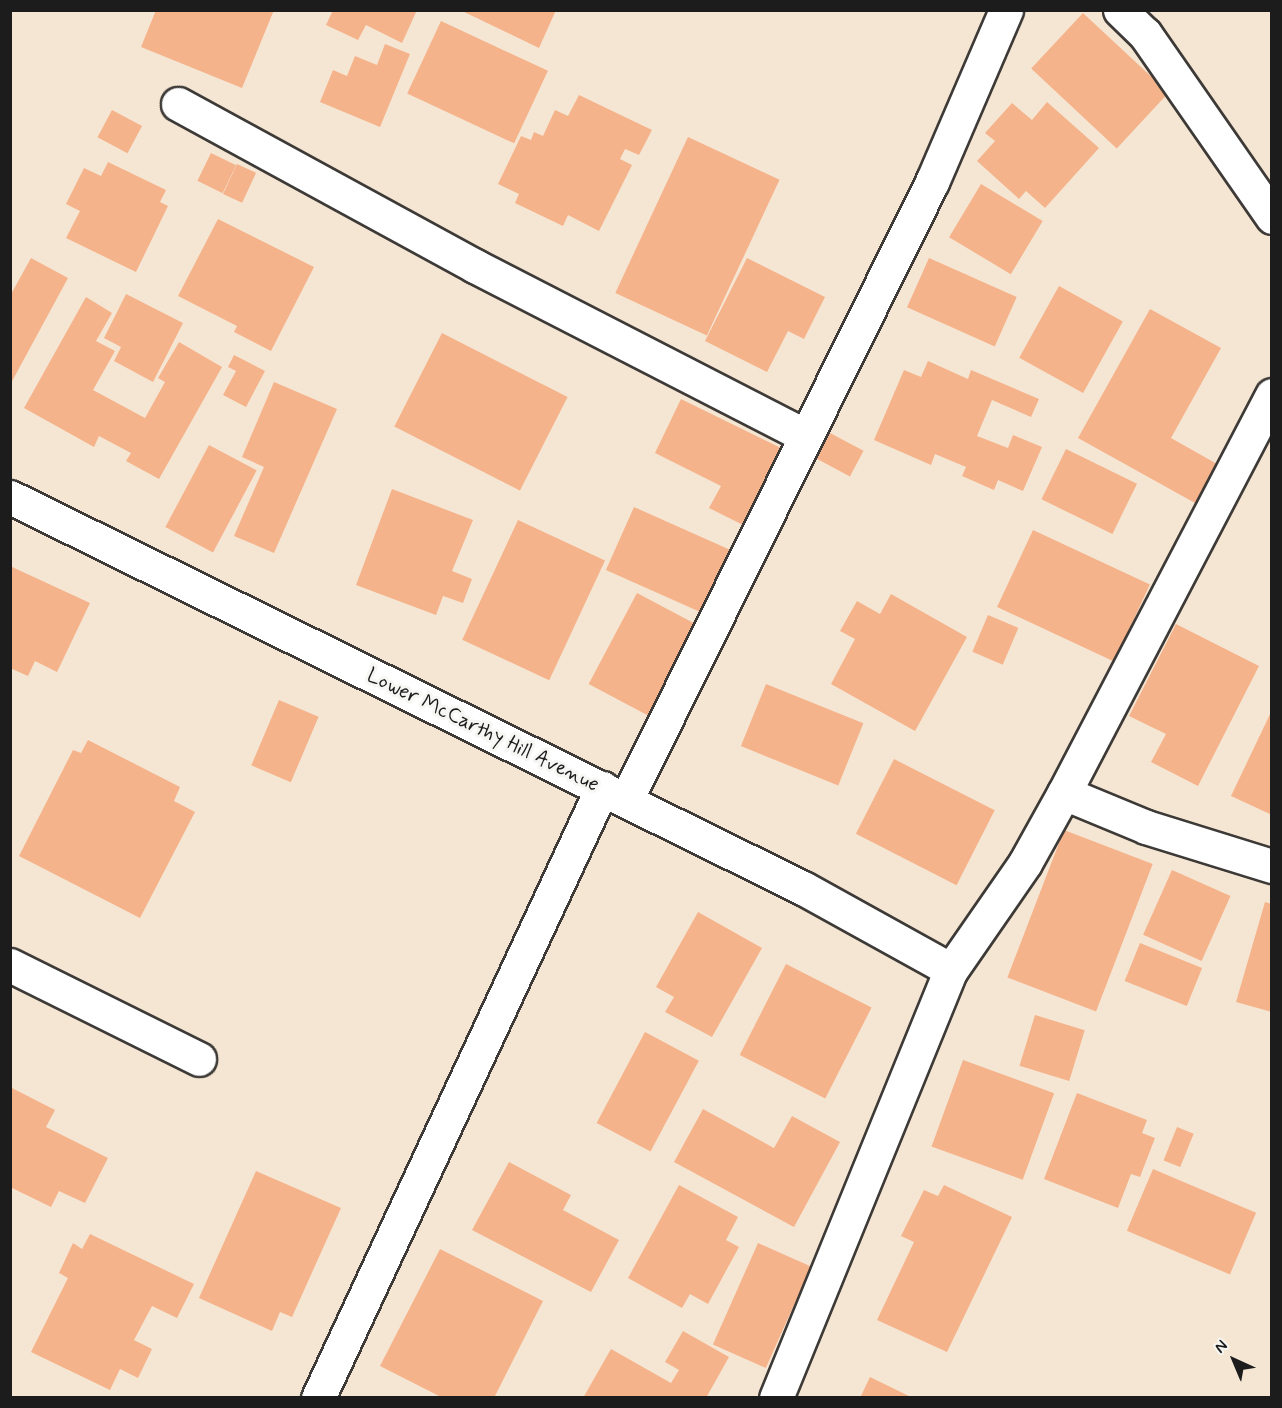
<!DOCTYPE html>
<html>
<head>
<meta charset="utf-8">
<style>
	body { margin:0 }
	#map { position:relative; width:1282px; height:1408px; overflow:hidden; background:#f5e6d3; font-family:Mynerve,sans-serif }
	div>[style] { position:absolute }
	.building>* { inset:0; background:#f5b38b; transform-origin:0 0 }
	.roads { filter:drop-shadow(2px 0 #3d3a37) drop-shadow(-2px 0 #3d3a37) drop-shadow(0 2px #3d3a37) drop-shadow(0 -2px #3d3a37) }
	.minor>* { height:33px; margin:-16.5px; padding:0 16.5px; transform-origin:16.5px; border-radius:16.5px; background:#fff }
	span { translate:-50% -50%; white-space:nowrap; text-align:center; line-height:1.15; -webkit-text-stroke:6px #f6f6f2; paint-order:stroke }
	.street-label { font-size:21px; color:#1c1c1c }
	.frame { position:absolute; inset:0; border:12px solid #1c1c1c; pointer-events:none }
	.north { position:absolute; left:1204px; top:1330px; width:60px; height:60px; -webkit-text-stroke:4px #f6f6f2; paint-order:stroke; rotate:316deg; font-size:16px; font-weight:700; line-height:24px; text-align:center; color:#1c1c1c }
	.north::after { content:''; display:block; margin:auto; width:21px; height:27px; background:#1c1c1c; clip-path:polygon(50% 0,100% 100%,50% 72%,0 100%) }
</style>
</head>
<body>
<div id="map">
	<div class="building">
		<i style="clip-path:polygon(156px 10px,274px 10px,242px 88px,141px 47px)"></i>
		<i style="clip-path:polygon(333px 10px,417px 10px,402px 43px,366px 25px,358px 40px,326px 25px)"></i>
		<i style="clip-path:polygon(460px 10px,556px 10px,539px 48px)"></i>
		<i style="left:1083px;top:13px;width:117px;height:76px;rotate:43deg"></i>
		<i style="left:441px;top:21px;width:118px;height:80px;rotate:25deg"></i>
		<i style="clip-path:polygon(385px 44px,410px 54px,380px 127px,320px 102px,333px 70px,347px 76px,355px 56px,377px 65px)"></i>
		<i style="clip-path:polygon(579px 95px,652px 130px,639px 155px,625px 149px,620px 159px,632px 165px,599px 231px,568px 215px,563px 226px,515px 203px,519px 194px,498px 184px,521px 136px,531px 140px,534px 132px,543px 136px,555px 110px,568px 116px)"></i>
		<i style="clip-path:polygon(1047px 102px,1099px 148px,1045px 208px,1026px 191px,1019px 199px,977px 161px,995px 141px,985px 133px,1012px 103px,1032px 120px)"></i>
		<i style="left:112px;top:110px;width:34px;height:31px;rotate:28deg"></i>
		<i style="left:688px;top:137px;width:101px;height:172px;rotate:25deg"></i>
		<i style="left:211px;top:153px;width:28px;height:31px;rotate:26deg"></i>
		<i style="clip-path:polygon(108px 162px,166px 190px,160px 202px,168px 206px,136px 272px,66px 238px,80px 211px,66px 204px,84px 168px,101px 176px)"></i>
		<i style="left:237px;top:164px;width:21px;height:33px;rotate:25deg"></i>
		<i style="left:981px;top:184px;width:72px;height:62px;rotate:31deg"></i>
		<i style="clip-path:polygon(218px 219px,314px 267px,271px 351px,234px 332px,237px 326px,178px 296px)"></i>
		<i style="clip-path:polygon(31px 258px,68px 278px,10px 385px,10px 296px)"></i>
		<i style="clip-path:polygon(747px 258px,825px 297px,804px 339px,788px 331px,767px 372px,705px 341px)"></i>
		<i style="left:929px;top:258px;width:96px;height:54px;rotate:24deg"></i>
		<i style="left:1059px;top:286px;width:73px;height:82px;rotate:29deg"></i>
		<i style="clip-path:polygon(126px 294px,183px 323px,153px 382px,114px 361px,121px 347px,104px 338px)"></i>
		<i style="clip-path:polygon(86px 297px,112px 313px,96px 341px,115px 351px,93px 390px,145px 418px,165px 382px,158px 378px,179px 342px,222px 367px,159px 479px,126px 461px,131px 453px,99px 436px,94px 447px,24px 408px)"></i>
		<i style="clip-path:polygon(1150px 309px,1221px 348px,1171px 438px,1217px 464px,1195px 503px,1078px 438px)"></i>
		<i style="left:442px;top:333px;width:141px;height:105px;rotate:27deg"></i>
		<i style="clip-path:polygon(234px 355px,265px 371px,246px 407px,223px 395px,236px 371px,228px 367px)"></i>
		<i style="clip-path:polygon(928px 361px,968px 379px,971px 370px,1039px 399px,1031px 417px,992px 400px,977px 436px,1008px 448px,1013px 435px,1042px 447px,1023px 491px,998px 480px,994px 490px,962px 476px,966px 467px,935px 454px,931px 465px,874px 440px,904px 370px,921px 377px)"></i>
		<i style="clip-path:polygon(274px 382px,337px 409px,274px 553px,234px 536px,264px 467px,242px 457px)"></i>
		<i style="clip-path:polygon(681px 399px,783px 449px,745px 526px,709px 508px,721px 486px,655px 453px)"></i>
		<i style="left:830px;top:433px;width:38px;height:29px;rotate:28deg"></i>
		<i style="left:209px;top:445px;width:54px;height:93px;rotate:28deg"></i>
		<i style="left:1066px;top:449px;width:79px;height:56px;rotate:26deg"></i>
		<i style="clip-path:polygon(392px 489px,473px 520px,452px 571px,472px 579px,463px 603px,443px 596px,436px 615px,356px 585px)"></i>
		<i style="left:634px;top:507px;width:105px;height:69px;rotate:24deg"></i>
		<i style="left:518px;top:520px;width:96px;height:132px;rotate:25deg"></i>
		<i style="left:1033px;top:530px;width:129px;height:85px;rotate:25deg"></i>
		<i style="clip-path:polygon(10px 566px,90px 603px,57px 672px,35px 661px,28px 676px,10px 668px)"></i>
		<i style="left:637px;top:593px;width:78px;height:103px;rotate:28deg"></i>
		<i style="clip-path:polygon(891px 594px,967px 637px,915px 731px,831px 684px,855px 639px,840px 631px,857px 601px,880px 614px)"></i>
		<i style="left:988px;top:615px;width:33px;height:40px;rotate:23deg"></i>
		<i style="clip-path:polygon(1176px 624px,1259px 666px,1198px 786px,1151px 762px,1166px 734px,1129px 716px)"></i>
		<i style="left:766px;top:684px;width:105px;height:67px;rotate:22deg"></i>
		<i style="left:279px;top:700px;width:43px;height:71px;rotate:23deg"></i>
		<i style="clip-path:polygon(1272px 710px,1272px 815px,1231px 796px)"></i>
		<i style="clip-path:polygon(88px 740px,180px 787px,174px 801px,195px 812px,140px 918px,19px 856px,73px 750px,81px 753px)"></i>
		<i style="left:894px;top:759px;width:113px;height:84px;rotate:27deg"></i>
		<i style="left:1064px;top:830px;width:95px;height:158px;rotate:21deg"></i>
		<i style="left:1172px;top:870px;width:64px;height:71px;rotate:24deg"></i>
		<i style="clip-path:polygon(1265px 902px,1272px 904px,1272px 1012px,1236px 1002px)"></i>
		<i style="clip-path:polygon(698px 912px,762px 948px,712px 1037px,665px 1012px,674px 997px,656px 987px)"></i>
		<i style="left:1140px;top:943px;width:67px;height:41px;rotate:22deg"></i>
		<i style="left:786px;top:964px;width:96px;height:102px;rotate:27deg"></i>
		<i style="left:1035px;top:1015px;width:52px;height:53px;rotate:17deg"></i>
		<i style="left:645px;top:1032px;width:61px;height:103px;rotate:28deg"></i>
		<i style="left:963px;top:1060px;width:97px;height:92px;rotate:20deg"></i>
		<i style="clip-path:polygon(10px 1087px,55px 1110px,46px 1127px,108px 1158px,85px 1203px,59px 1191px,51px 1207px,10px 1187px)"></i>
		<i style="clip-path:polygon(1077px 1093px,1147px 1120px,1142px 1133px,1155px 1138px,1140px 1177px,1131px 1174px,1118px 1208px,1044px 1179px)"></i>
		<i style="clip-path:polygon(703px 1109px,774px 1148px,792px 1116px,840px 1142px,794px 1227px,674px 1162px)"></i>
		<i style="left:1177px;top:1127px;width:18px;height:36px;rotate:22deg"></i>
		<i style="clip-path:polygon(509px 1162px,571px 1195px,563px 1210px,619px 1240px,591px 1292px,472px 1230px)"></i>
		<i style="left:1153px;top:1169px;width:112px;height:67px;rotate:23deg"></i>
		<i style="clip-path:polygon(256px 1171px,341px 1208px,292px 1317px,280px 1312px,272px 1331px,199px 1298px)"></i>
		<i style="clip-path:polygon(679px 1185px,738px 1217px,726px 1240px,739px 1247px,708px 1304px,690px 1294px,682px 1308px,628px 1278px)"></i>
		<i style="clip-path:polygon(944px 1185px,1012px 1217px,947px 1352px,877px 1320px,914px 1242px,901px 1236px,924px 1190px,938px 1196px)"></i>
		<i style="clip-path:polygon(90px 1234px,194px 1284px,177px 1318px,152px 1306px,134px 1340px,152px 1349px,138px 1378px,120px 1369px,110px 1390px,31px 1352px,68px 1278px,59px 1273px,73px 1243px,82px 1249px)"></i>
		<i style="left:758px;top:1243px;width:58px;height:111px;rotate:24deg"></i>
		<i style="clip-path:polygon(440px 1249px,543px 1301px,494px 1398px,443px 1398px,380px 1366px)"></i>
		<i style="clip-path:polygon(683px 1331px,729px 1357px,706px 1398px,583px 1398px,611px 1349px,671px 1383px,679px 1370px,665px 1362px)"></i>
		<i style="clip-path:polygon(870px 1377px,913px 1398px,860px 1398px)"></i>
	</div>
	<div class="roads">
		<div class="minor">
			<i style="left:1120px;top:10px;width:35px;rotate:44deg"></i>
			<i style="left:1145px;top:34px;width:223px;rotate:55.2deg"></i>
			<i style="left:178px;top:104px;width:338px;rotate:28.6deg"></i>
			<i style="left:475px;top:266px;width:372px;rotate:27.2deg"></i>
			<i style="left:10px;top:497px;width:884px;rotate:26.25deg"></i>
			<i style="left:803px;top:888px;width:169px;rotate:29deg"></i>
			<i style="left:1064px;top:793px;width:449px;rotate:-62.4deg"></i>
			<i style="left:626px;top:800px;width:690px;rotate:-63.66deg"></i>
			<i style="left:932px;top:182px;width:187px;rotate:-66.7deg"></i>
			<i style="left:10px;top:965px;width:211px;rotate:26.4deg"></i>
			<i style="left:318px;top:1398px;width:673px;rotate:-65.03deg"></i>
			<i style="left:776px;top:1398px;width:462px;rotate:-67.8deg"></i>
			<i style="left:951px;top:970px;width:130px;rotate:-55.3deg"></i>
			<i style="left:1025px;top:863px;width:80px;rotate:-60.9deg"></i>
			<i style="left:1064px;top:793px;width:89px;rotate:22.5deg"></i>
			<i style="left:1146px;top:827px;width:132px;rotate:17.2deg"></i>
		</div>
	</div>
	<div class="street-label">
		<span style="left:483px;top:730px;rotate:26deg">Lower McCarthy Hill Avenue</span>
	</div>
	<div class="frame"></div>
	<div class="north">N</div>
</div>
</body>
</html>
